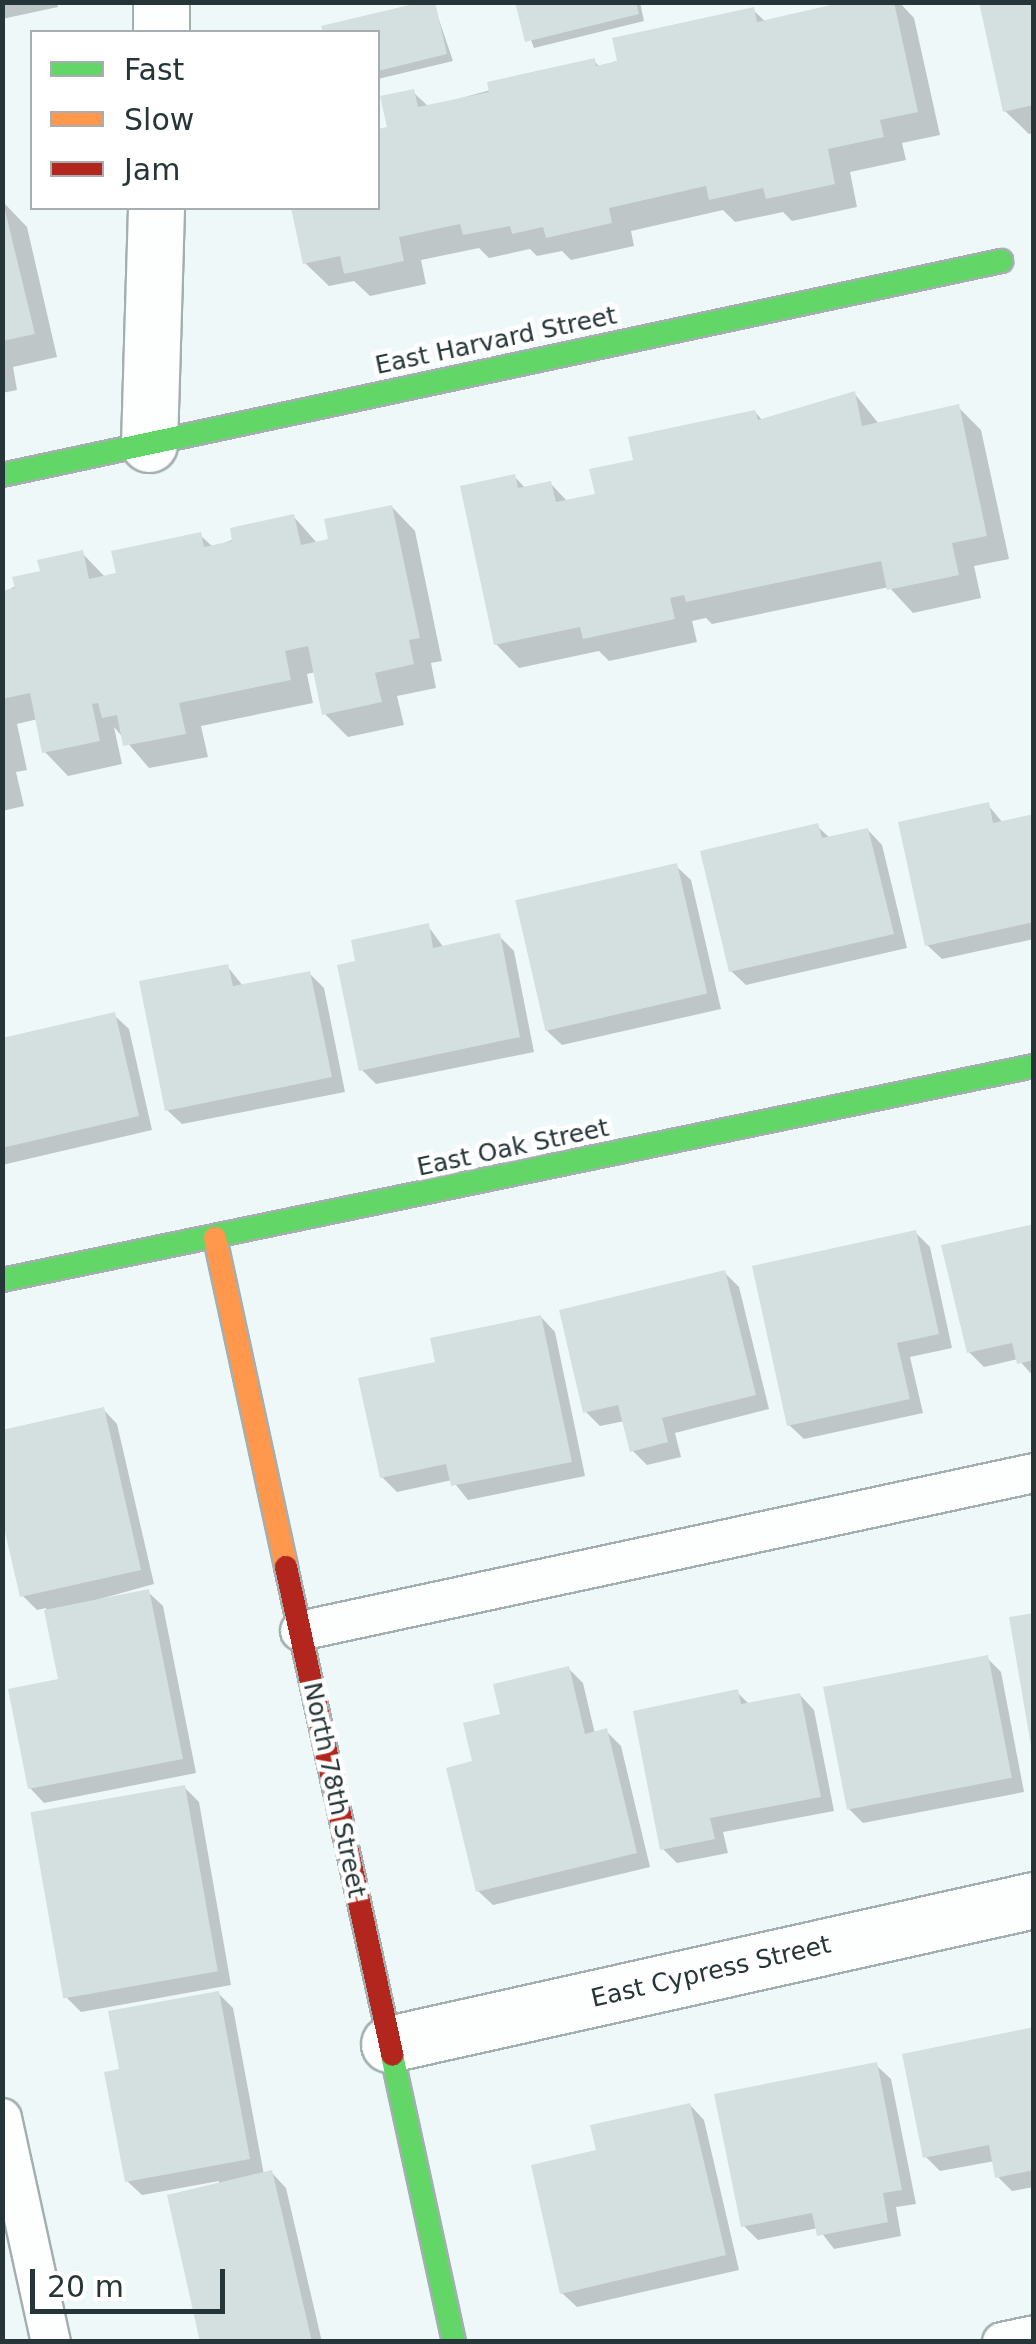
<!DOCTYPE html>
<html>
<head>
<meta charset="utf-8">
<style>
	body { margin:0 }
	#map { position:relative; width:1036px; height:2344px; overflow:hidden; background:#eff8f9; font-family:"DejaVu Sans",sans-serif }
	div>[style] { position:absolute }
	.shadow>* { inset:0; background:#0003 }
	.building>* { inset:0; background:#d4dfdf; transform-origin:0 0 }
	.roads { filter:drop-shadow(2px 0 #a4afb0) drop-shadow(-2px 0 #a4afb0) drop-shadow(0 2px #a4afb0) drop-shadow(0 -2px #a4afb0) }
	.lane>* { height:38px; margin:-19px; padding:0 19px; transform-origin:19px; border-radius:19px; background:#fdfefe }
	.street>* { height:55px; margin:-27.5px; padding:0 27.5px; transform-origin:27.5px; border-radius:27.5px; background:#fdfefe }
	.fast>* { height:22px; margin:-11px; padding:0 11px; transform-origin:11px; border-radius:11px; background:#63d668 }
	.slow>* { height:22px; margin:-11px; padding:0 11px; transform-origin:11px; border-radius:11px; background:#ff974d }
	.jam>* { height:22px; margin:-11px; padding:0 11px; transform-origin:11px; border-radius:11px; background:#b3261e }
	span { translate:-50% -50%; white-space:nowrap; text-align:center; line-height:1.15; -webkit-text-stroke:9px #fff; paint-order:stroke }
	.street-label { font-size:25px; color:#253538 }
	.frame { position:absolute; inset:0; border:5px solid #253538; pointer-events:none }
	.legend { position:absolute; left:30px; top:30px; width:350px; height:180px; box-sizing:border-box; background:#fff; border:2px solid #a8aeaf; margin:0; padding:12px 18px; list-style:none; font-size:30px; color:#253538 }
	.legend li { display:flex; align-items:center; gap:20px; height:50px }
	.legend b { width:50px; border:2px solid #a8aeaf }
	.scale { position:absolute; left:30px; top:2269px; width:195px; height:45px; box-sizing:border-box; border:5px solid #253538; border-top:0; padding-left:12px; font-size:30px; line-height:35px; white-space:nowrap; color:#253538; -webkit-text-stroke:8px #fff; paint-order:stroke }
</style>
</head>
<body>
<div id="map">
	<div class="shadow">
		<i style="clip-path:polygon(2px 2px,57px 2px,58px 7px,2px 19px)"></i>
		<i style="clip-path:polygon(433px 2px,453px 61px,378px 79px,378px 32px,325px 32px)"></i>
		<i style="clip-path:polygon(517px 2px,640px 2px,644px 21px,534px 48px)"></i>
		<i style="clip-path:polygon(855px 2px,899px 2px,914px 18px,940px 135px,902px 143px,906px 160px,850px 172px,857px 207px,792px 221px,783px 212px,735px 222px,723px 210px,631px 231px,634px 246px,571px 260px,562px 251px,537px 256px,530px 249px,489px 258px,479px 248px,421px 260px,426px 284px,370px 296px,354px 281px,329px 286px,305px 263px,294px 208px,378px 208px,378px 131px,390px 129px,413px 92px,429px 107px,594px 61px,600px 67px,753px 10px,766px 22px)"></i>
		<i style="clip-path:polygon(1034px 2px,1034px 133px,1029px 134px,1005px 111px)"></i>
		<i style="clip-path:polygon(4px 203px,27px 227px,57px 357px,13px 367px,17px 390px,2px 393px)"></i>
		<i style="clip-path:polygon(854px 393px,879px 424px,958px 407px,981px 430px,1009px 559px,974px 566px,981px 598px,913px 613px,889px 587px,712px 624px,706px 618px,692px 621px,697px 642px,609px 661px,599px 651px,519px 668px,496px 644px,515px 477px,526px 489px,550px 483px,568px 502px,598px 496px,636px 462px,755px 412px,764px 422px)"></i>
		<i style="clip-path:polygon(392px 507px,415px 531px,442px 661px,431px 663px,436px 688px,397px 696px,404px 725px,348px 737px,325px 714px,316px 672px,307px 674px,313px 703px,201px 726px,208px 757px,149px 768px,114px 727px,122px 764px,68px 776px,45px 752px,38px 719px,17px 724px,27px 770px,16px 772px,24px 806px,2px 811px,2px 593px,82px 553px,106px 578px,200px 535px,213px 547px,294px 517px,318px 544px)"></i>
		<i style="clip-path:polygon(988px 805px,1003px 823px,1034px 816px,1034px 939px,942px 959px,927px 945px)"></i>
		<i style="clip-path:polygon(817px 826px,831px 839px,868px 830px,882px 845px,907px 948px,746px 985px,731px 971px)"></i>
		<i style="clip-path:polygon(676px 866px,691px 880px,721px 1009px,562px 1045px,547px 1031px)"></i>
		<i style="clip-path:polygon(428px 926px,444px 948px,499px 936px,514px 951px,534px 1052px,376px 1084px,361px 1069px,358px 963px)"></i>
		<i style="clip-path:polygon(227px 966px,243px 986px,309px 973px,324px 988px,345px 1092px,182px 1124px,167px 1110px)"></i>
		<i style="clip-path:polygon(114px 1015px,129px 1029px,152px 1130px,2px 1165px,2px 1041px)"></i>
		<i style="clip-path:polygon(1034px 1226px,1034px 1377px,1018px 1359px,984px 1367px,969px 1352px)"></i>
		<i style="clip-path:polygon(915px 1232px,930px 1247px,952px 1348px,910px 1357px,923px 1413px,804px 1439px,789px 1425px)"></i>
		<i style="clip-path:polygon(725px 1273px,739px 1287px,769px 1409px,675px 1433px,681px 1457px,647px 1465px,632px 1450px,625px 1421px,600px 1426px,586px 1412px)"></i>
		<i style="clip-path:polygon(541px 1317px,555px 1332px,585px 1476px,468px 1500px,452px 1480px,397px 1492px,382px 1477px,438px 1364px)"></i>
		<i style="clip-path:polygon(103px 1409px,117px 1424px,154px 1584px,67px 1608px,148px 1592px,163px 1606px,196px 1773px,44px 1803px,30px 1788px,61px 1681px,46px 1608px,37px 1610px,22px 1595px)"></i>
		<i style="clip-path:polygon(987px 1658px,1001px 1672px,1024px 1792px,863px 1823px,849px 1809px)"></i>
		<i style="clip-path:polygon(568px 1668px,583px 1683px,595px 1734px,606px 1731px,621px 1746px,650px 1867px,493px 1905px,478px 1891px,475px 1763px,503px 1716px)"></i>
		<i style="clip-path:polygon(737px 1692px,750px 1705px,800px 1695px,814px 1710px,834px 1811px,723px 1832px,728px 1853px,677px 1863px,662px 1848px)"></i>
		<i style="clip-path:polygon(184px 1787px,199px 1802px,231px 1985px,81px 2012px,66px 1997px)"></i>
		<i style="clip-path:polygon(218px 1993px,233px 2008px,264px 2175px,272px 2173px,286px 2188px,322px 2342px,203px 2342px,219px 2181px,142px 2195px,127px 2181px,121px 2071px)"></i>
		<i style="clip-path:polygon(1034px 2030px,1034px 2187px,1012px 2191px,998px 2177px,995px 2161px,940px 2171px,926px 2157px)"></i>
		<i style="clip-path:polygon(876px 2065px,891px 2079px,916px 2204px,896px 2207px,901px 2236px,834px 2249px,818px 2228px,758px 2240px,743px 2225px)"></i>
		<i style="clip-path:polygon(690px 2105px,704px 2120px,739px 2270px,577px 2307px,562px 2293px,599px 2152px)"></i>
	</div>
	<div class="building">
		<i style="clip-path:polygon(422px 2px,435px 2px,447px 54px,378px 71px,378px 32px,323px 32px,321px 26px)"></i>
		<i style="clip-path:polygon(515px 2px,636px 2px,639px 14px,525px 42px)"></i>
		<i style="clip-path:polygon(844px 2px,894px 2px,918px 112px,880px 120px,884px 137px,828px 149px,835px 184px,766px 199px,763px 188px,709px 200px,706px 186px,609px 208px,612px 223px,546px 238px,543px 227px,512px 234px,510px 226px,463px 235px,460px 224px,399px 237px,404px 261px,344px 274px,340px 256px,303px 264px,291px 208px,378px 208px,378px 129px,387px 127px,380px 96px,414px 89px,418px 107px,489px 92px,487px 82px,595px 58px,596px 66px,617px 61px,612px 38px,754px 7px,757px 22px)"></i>
		<i style="clip-path:polygon(979px 2px,1034px 2px,1034px 105px,1003px 112px)"></i>
		<i style="clip-path:polygon(2px 198px,35px 334px,2px 341px)"></i>
		<i style="clip-path:polygon(855px 391px,862px 426px,959px 404px,987px 536px,952px 543px,959px 575px,887px 590px,881px 561px,686px 602px,684px 595px,670px 598px,675px 619px,583px 639px,580px 627px,494px 645px,460px 486px,515px 474px,518px 488px,551px 481px,556px 502px,595px 494px,589px 469px,633px 460px,628px 437px,755px 410px,758px 420px)"></i>
		<i style="clip-path:polygon(392px 505px,420px 638px,409px 640px,414px 664px,375px 673px,382px 702px,322px 715px,308px 646px,285px 651px,291px 680px,179px 703px,186px 734px,123px 746px,117px 715px,102px 718px,98px 703px,92px 704px,100px 741px,42px 753px,30px 693px,2px 699px,2px 591px,15px 588px,12px 577px,40px 571px,37px 560px,83px 550px,89px 579px,116px 573px,111px 551px,201px 532px,204px 547px,232px 541px,230px 528px,294px 514px,301px 545px,328px 539px,324px 519px)"></i>
		<i style="clip-path:polygon(989px 802px,993px 823px,1034px 814px,1034px 922px,925px 946px,898px 822px)"></i>
		<i style="clip-path:polygon(818px 823px,822px 838px,868px 828px,894px 934px,729px 972px,700px 851px)"></i>
		<i style="left:677px;top:863px;width:134px;height:166px;rotate:77deg"></i>
		<i style="clip-path:polygon(429px 923px,433px 948px,500px 933px,520px 1037px,359px 1071px,337px 965px,355px 961px,351px 940px)"></i>
		<i style="clip-path:polygon(228px 964px,233px 986px,310px 971px,332px 1077px,165px 1111px,139px 981px)"></i>
		<i style="clip-path:polygon(115px 1012px,139px 1116px,2px 1148px,2px 1038px)"></i>
		<i style="clip-path:polygon(1034px 1224px,1034px 1360px,1017px 1364px,1012px 1343px,967px 1353px,941px 1245px)"></i>
		<i style="clip-path:polygon(916px 1230px,939px 1334px,897px 1343px,910px 1399px,787px 1426px,752px 1266px)"></i>
		<i style="clip-path:polygon(725px 1270px,756px 1395px,662px 1418px,668px 1442px,630px 1452px,618px 1405px,583px 1413px,559px 1310px)"></i>
		<i style="clip-path:polygon(541px 1315px,572px 1462px,451px 1486px,446px 1464px,380px 1478px,358px 1378px,435px 1362px,430px 1338px)"></i>
		<i style="clip-path:polygon(104px 1407px,141px 1570px,20px 1597px,2px 1519px,2px 1430px)"></i>
		<i style="clip-path:polygon(149px 1589px,183px 1759px,28px 1789px,8px 1689px,58px 1679px,44px 1610px)"></i>
		<i style="clip-path:polygon(1034px 1613px,1034px 1746px,1031px 1746px,1009px 1617px)"></i>
		<i style="left:988px;top:1655px;width:125px;height:168px;rotate:79deg"></i>
		<i style="clip-path:polygon(569px 1666px,585px 1734px,607px 1728px,637px 1853px,476px 1892px,446px 1768px,472px 1761px,463px 1723px,500px 1714px,493px 1684px)"></i>
		<i style="clip-path:polygon(738px 1689px,741px 1704px,800px 1693px,821px 1797px,710px 1818px,715px 1839px,660px 1850px,633px 1711px)"></i>
		<i style="left:185px;top:1785px;width:189px;height:157px;rotate:80deg"></i>
		<i style="clip-path:polygon(219px 1991px,250px 2159px,125px 2182px,104px 2072px,119px 2069px,108px 2011px)"></i>
		<i style="clip-path:polygon(1034px 2027px,1034px 2170px,995px 2178px,989px 2145px,923px 2158px,902px 2054px)"></i>
		<i style="clip-path:polygon(877px 2062px,902px 2190px,883px 2193px,888px 2222px,817px 2236px,812px 2213px,741px 2227px,714px 2094px)"></i>
		<i style="clip-path:polygon(690px 2103px,726px 2255px,560px 2294px,531px 2165px,596px 2150px,590px 2125px)"></i>
		<i style="clip-path:polygon(272px 2170px,312px 2342px,200px 2342px,167px 2195px)"></i>
	</div>
	<div class="roads">
		<div class="lane">
			<i style="left:300px;top:1631px;width:751px;rotate:-12.15deg"></i>
			<i style="left:2px;top:2118px;width:229px;rotate:77.7deg"></i>
			<i style="left:1002px;top:2342px;width:33px;rotate:-12deg"></i>
		</div>
		<div class="street">
			<i style="left:161px;top:2px;width:30px;rotate:90deg"></i>
			<i style="left:149px;top:444px;width:236px;rotate:-88.3deg"></i>
			<i style="left:389px;top:2044px;width:661px;rotate:-12.59deg"></i>
		</div>
		<div class="fast">
			<i style="left:2px;top:475px;width:1022px;rotate:-12.09deg"></i>
			<i style="left:2px;top:1280px;width:1054px;rotate:-11.72deg"></i>
			<i style="left:392px;top:2055px;width:294px;rotate:77.8deg"></i>
		</div>
		<div class="slow">
			<i style="left:215px;top:1238px;width:337px;rotate:77.8deg"></i>
		</div>
		<div class="jam">
			<i style="left:286px;top:1567px;width:499px;rotate:77.7deg"></i>
		</div>
	</div>
	<div class="street-label">
		<span style="left:496px;top:341px;rotate:-12deg">East Harvard Street</span>
		<span style="left:513px;top:1148px;rotate:-12deg">East Oak Street</span>
		<span style="left:334px;top:1790px;rotate:78deg">North 78th Street</span>
		<span style="left:711px;top:1972px;rotate:-13deg">East Cypress Street</span>
	</div>
	<div class="frame"></div>
	<ul class="legend">
	<li><b style="height:12px;background:#63d668"></b>Fast</li>
	<li><b style="height:12px;background:#ff974d"></b>Slow</li>
	<li><b style="height:12px;background:#b3261e"></b>Jam</li>
	</ul>
	<div class="scale">20 m</div>
</div>
</body>
</html>
